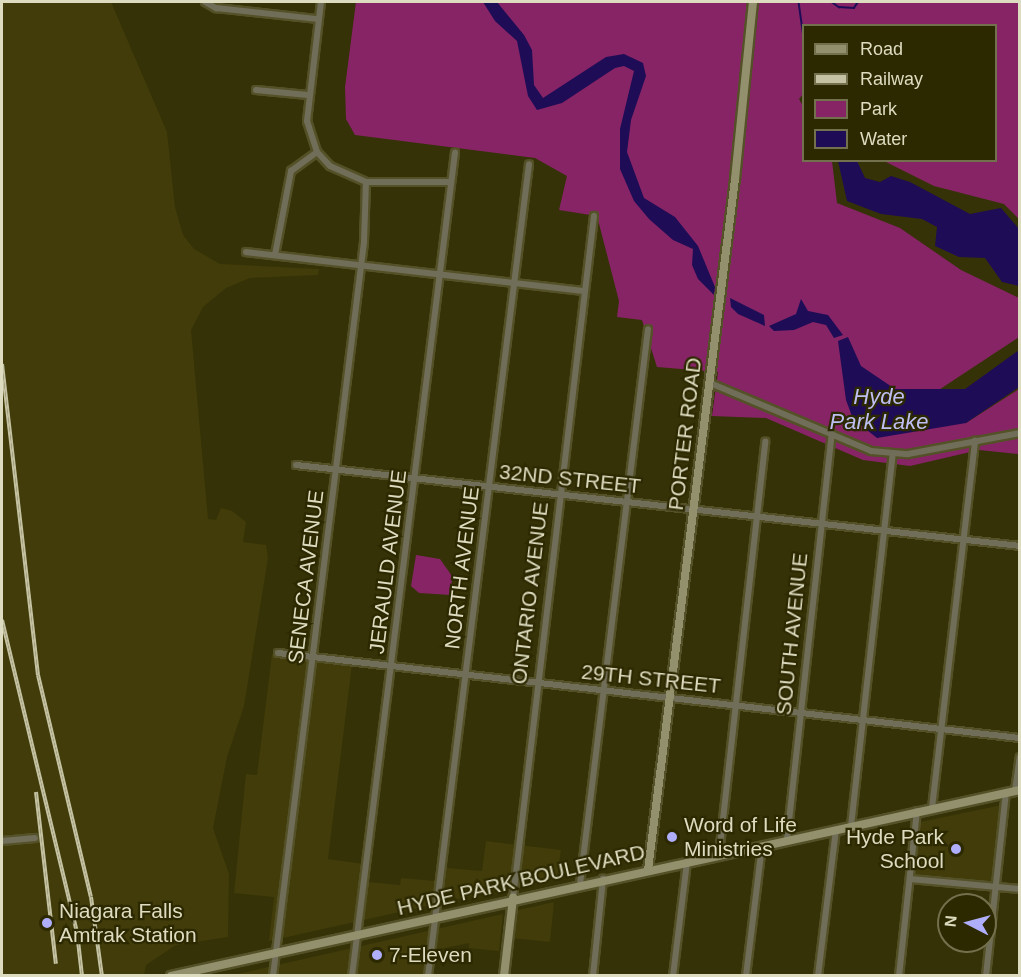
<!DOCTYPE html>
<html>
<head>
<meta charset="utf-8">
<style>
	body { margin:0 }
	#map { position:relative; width:1021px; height:977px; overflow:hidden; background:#363207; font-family:Arial,sans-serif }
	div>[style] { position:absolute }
	.built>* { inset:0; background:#413c0a }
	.green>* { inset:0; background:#862465 }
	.water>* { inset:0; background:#1e0c56 }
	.stream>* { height:1.5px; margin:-0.75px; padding:0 0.75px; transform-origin:0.75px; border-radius:0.75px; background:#1e0c56 }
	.roads { filter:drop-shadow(2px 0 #545128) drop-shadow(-2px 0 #545128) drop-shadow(0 2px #545128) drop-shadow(0 -2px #545128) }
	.street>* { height:6px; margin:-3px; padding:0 3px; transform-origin:3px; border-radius:3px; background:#706e58 }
	.secondary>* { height:8px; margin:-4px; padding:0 4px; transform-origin:4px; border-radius:4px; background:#93916d }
	.rail>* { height:4px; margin-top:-2px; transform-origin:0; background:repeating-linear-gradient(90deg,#2c2800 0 4.5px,#c4c2a3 0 9px); box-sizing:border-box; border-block:2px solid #c4c2a3 }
	.dots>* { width:16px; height:16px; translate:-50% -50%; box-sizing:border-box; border:3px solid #2c2800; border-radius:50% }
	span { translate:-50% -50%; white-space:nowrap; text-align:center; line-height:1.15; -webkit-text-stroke:4.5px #2c2800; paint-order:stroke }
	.street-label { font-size:21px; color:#dedcc0 }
	.poi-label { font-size:21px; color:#dedcc0 }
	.left { translate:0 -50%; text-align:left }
	.right { translate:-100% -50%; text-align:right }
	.water-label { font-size:22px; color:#bebef2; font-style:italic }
	.frame { position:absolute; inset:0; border:3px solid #dedcc0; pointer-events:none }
	.legend { position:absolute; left:802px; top:24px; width:195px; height:138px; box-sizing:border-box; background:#2c2800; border:2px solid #73704d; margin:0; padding:8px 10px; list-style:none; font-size:18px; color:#dedcc0 }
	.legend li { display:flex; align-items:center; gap:12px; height:30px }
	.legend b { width:30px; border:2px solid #73704d }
	.north { position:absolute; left:937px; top:893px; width:60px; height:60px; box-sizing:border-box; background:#2c2800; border:2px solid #73704d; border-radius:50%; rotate:276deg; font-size:16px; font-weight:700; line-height:24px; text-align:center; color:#dedcc0 }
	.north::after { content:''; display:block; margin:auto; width:21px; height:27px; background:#afaefa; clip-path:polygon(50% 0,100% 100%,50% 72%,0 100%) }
</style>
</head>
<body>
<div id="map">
	<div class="built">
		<i style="clip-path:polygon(2px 2px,111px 2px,167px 132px,175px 207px,183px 235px,194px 249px,220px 264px,319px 269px,318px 275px,250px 278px,226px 288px,203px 307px,191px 330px,208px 519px,216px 520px,221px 508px,232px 511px,246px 522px,243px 542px,266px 545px,268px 558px,244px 706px,227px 757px,213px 828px,229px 874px,228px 937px,176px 945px,146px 965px,144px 975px,2px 976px)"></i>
		<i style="clip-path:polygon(272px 654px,352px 664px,328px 859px,371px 865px,369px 882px,400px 885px,401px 878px,445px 882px,447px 868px,482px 871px,486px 841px,561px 850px,557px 877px,269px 941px,274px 897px,234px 893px,246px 774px,257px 775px)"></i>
		<i style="clip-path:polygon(1002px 805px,992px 885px,913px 877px,920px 822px)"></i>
		<i style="clip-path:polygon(554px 902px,550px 942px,511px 938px,514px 911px)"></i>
		<i style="clip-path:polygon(503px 914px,499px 951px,469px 948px,469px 943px,426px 952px,423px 975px,229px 976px)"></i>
	</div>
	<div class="green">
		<i style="clip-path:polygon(356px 2px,1019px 2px,1019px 219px,1004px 204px,934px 186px,884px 161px,996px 160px,996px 26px,804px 26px,803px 94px,799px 99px,803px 106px,804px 160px,832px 161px,837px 203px,900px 228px,961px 270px,1019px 298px,1019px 337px,922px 401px,966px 423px,1019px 389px,1019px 454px,979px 450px,910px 466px,863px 460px,766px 418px,712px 416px,718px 372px,657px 367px,642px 320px,617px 317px,619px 301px,597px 216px,559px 210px,567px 176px,535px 158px,355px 135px,346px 119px,345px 87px)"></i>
		<i style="clip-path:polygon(416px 555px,440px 559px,452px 576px,451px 595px,419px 593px,411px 586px)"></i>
	</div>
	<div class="water">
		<i style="clip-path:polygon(483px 2px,497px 2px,524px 35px,532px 50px,534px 85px,543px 98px,606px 57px,624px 54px,643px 63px,646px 76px,631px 120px,627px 152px,644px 198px,675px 217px,698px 246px,715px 287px,714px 295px,698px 279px,692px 265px,693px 249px,673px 240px,649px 219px,634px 201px,620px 169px,620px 129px,634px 71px,624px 66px,615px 68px,562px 103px,537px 110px,528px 96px,517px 41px,495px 21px)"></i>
		<i style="clip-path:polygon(838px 161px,857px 161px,865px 178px,880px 182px,891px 176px,910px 182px,970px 214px,1001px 208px,1019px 229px,1019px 286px,1002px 282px,985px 258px,959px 257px,935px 246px,937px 227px,922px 219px,881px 214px,847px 201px)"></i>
		<i style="clip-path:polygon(730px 298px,764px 315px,765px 326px,738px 314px,731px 307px)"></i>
		<i style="clip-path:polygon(801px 299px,808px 311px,828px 315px,843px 335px,834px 338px,826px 325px,813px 322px,794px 330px,774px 331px,769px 326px,796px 314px)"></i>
		<i style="clip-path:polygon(848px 337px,861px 366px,895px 389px,965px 389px,1019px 350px,1019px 387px,966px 423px,877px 438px,853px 419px,846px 400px,838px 341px)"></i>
	</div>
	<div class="stream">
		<i style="left:799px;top:2px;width:34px;rotate:82deg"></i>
		<i style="left:832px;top:2px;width:9px;rotate:36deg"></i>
		<i style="left:839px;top:7px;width:15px;rotate:4deg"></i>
		<i style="left:854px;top:8px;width:7px;rotate:-56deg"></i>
		<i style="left:804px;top:81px;width:7px;rotate:90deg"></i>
	</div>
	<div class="roads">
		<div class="street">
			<i style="left:205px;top:2px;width:13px;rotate:29deg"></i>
			<i style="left:216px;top:8px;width:103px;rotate:6.2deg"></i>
			<i style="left:321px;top:2px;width:120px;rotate:96.7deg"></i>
			<i style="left:307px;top:121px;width:33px;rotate:72deg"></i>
			<i style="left:317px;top:152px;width:19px;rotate:47deg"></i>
			<i style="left:330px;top:166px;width:39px;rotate:24deg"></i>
			<i style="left:366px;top:182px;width:85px"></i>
			<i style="left:256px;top:90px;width:52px;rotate:5.5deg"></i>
			<i style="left:246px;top:252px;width:341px;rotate:6.6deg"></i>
			<i style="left:275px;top:255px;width:86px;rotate:-79.2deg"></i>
			<i style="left:291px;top:171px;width:32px;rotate:-36deg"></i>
			<i style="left:710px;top:383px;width:175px;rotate:22.9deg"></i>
			<i style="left:871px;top:451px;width:37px;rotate:5deg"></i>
			<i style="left:908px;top:454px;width:114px;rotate:-10.6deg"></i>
			<i style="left:296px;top:465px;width:729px;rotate:6.38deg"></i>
			<i style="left:278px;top:653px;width:747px;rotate:6.54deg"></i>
			<i style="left:1015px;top:791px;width:34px;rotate:-82deg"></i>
			<i style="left:932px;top:808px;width:370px;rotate:-83.3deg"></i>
			<i style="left:851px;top:826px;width:374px;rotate:-83.6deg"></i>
			<i style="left:787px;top:839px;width:408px;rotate:-83.7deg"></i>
			<i style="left:2px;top:841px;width:33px;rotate:-5deg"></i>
			<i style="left:719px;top:855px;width:416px;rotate:-83.6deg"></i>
			<i style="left:910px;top:879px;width:110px;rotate:5.2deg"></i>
			<i style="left:580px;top:884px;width:559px;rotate:-83.01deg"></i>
			<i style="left:513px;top:898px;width:687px;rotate:-83.23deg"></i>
			<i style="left:273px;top:976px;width:740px;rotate:-82.93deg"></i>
			<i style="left:364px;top:242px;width:60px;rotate:-88.1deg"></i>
			<i style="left:352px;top:976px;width:830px;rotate:-82.87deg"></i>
			<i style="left:428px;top:976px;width:818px;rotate:-82.91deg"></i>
			<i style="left:593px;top:976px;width:98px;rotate:-84.1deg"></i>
			<i style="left:673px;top:976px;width:115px;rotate:-83deg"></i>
			<i style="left:746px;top:976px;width:131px;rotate:-83deg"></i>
			<i style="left:818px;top:976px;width:147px;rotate:-83deg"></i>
			<i style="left:899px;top:976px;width:166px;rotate:-83.8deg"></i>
			<i style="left:986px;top:976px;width:184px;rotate:-83.8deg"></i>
		</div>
		<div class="secondary">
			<i style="left:648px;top:870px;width:696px;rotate:-82.82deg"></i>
			<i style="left:735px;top:179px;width:178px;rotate:-84.2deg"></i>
			<i style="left:171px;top:976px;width:869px;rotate:-12.36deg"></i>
			<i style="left:504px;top:976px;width:79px;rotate:-83.4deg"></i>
		</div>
	</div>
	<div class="rail">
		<i style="left:2px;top:364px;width:313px;rotate:83.4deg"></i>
		<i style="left:38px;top:675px;width:228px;rotate:76.6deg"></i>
		<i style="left:91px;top:897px;width:80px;rotate:82.1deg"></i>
		<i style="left:2px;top:620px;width:321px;rotate:76.5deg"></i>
		<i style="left:77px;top:932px;width:44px;rotate:83.5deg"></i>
		<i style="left:36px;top:792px;width:173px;rotate:83.4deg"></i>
	</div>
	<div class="dots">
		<i style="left:672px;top:837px;background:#afaefa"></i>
		<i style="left:956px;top:849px;background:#afaefa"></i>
		<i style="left:47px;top:923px;background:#afaefa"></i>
		<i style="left:377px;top:955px;background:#afaefa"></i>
	</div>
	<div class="street-label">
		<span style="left:685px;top:434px;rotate:-83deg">PORTER ROAD</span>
		<span style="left:570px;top:479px;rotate:6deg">32ND STREET</span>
		<span style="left:388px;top:562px;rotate:-83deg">JERAULD AVENUE</span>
		<span style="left:462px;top:568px;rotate:-83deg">NORTH AVENUE</span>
		<span style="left:306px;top:577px;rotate:-83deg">SENECA AVENUE</span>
		<span style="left:530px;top:593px;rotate:-83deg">ONTARIO AVENUE</span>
		<span style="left:792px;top:634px;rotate:-84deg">SOUTH AVENUE</span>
		<span style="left:651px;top:679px;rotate:6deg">29TH STREET</span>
		<span style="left:521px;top:880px;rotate:-13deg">HYDE PARK BOULEVARD</span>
	</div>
	<div class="poi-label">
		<span class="left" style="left:684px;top:837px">Word of Life<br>Ministries</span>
		<span class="right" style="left:944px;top:849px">Hyde Park<br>School</span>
		<span class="left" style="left:59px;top:923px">Niagara Falls<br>Amtrak Station</span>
		<span class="left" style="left:389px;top:955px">7-Eleven</span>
	</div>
	<div class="water-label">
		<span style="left:879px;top:409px">Hyde<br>Park Lake</span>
	</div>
	<div class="frame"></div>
	<ul class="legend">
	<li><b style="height:8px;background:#93916d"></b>Road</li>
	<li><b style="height:8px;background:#c4c2a3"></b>Railway</li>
	<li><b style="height:16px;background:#862465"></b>Park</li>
	<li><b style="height:16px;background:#1e0c56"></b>Water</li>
	</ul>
	<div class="north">N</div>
</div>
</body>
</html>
